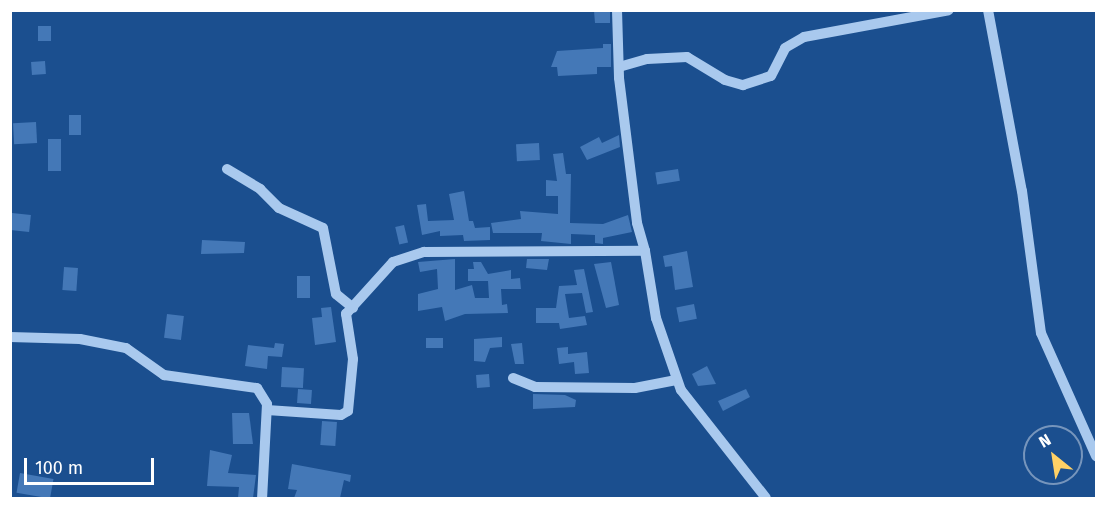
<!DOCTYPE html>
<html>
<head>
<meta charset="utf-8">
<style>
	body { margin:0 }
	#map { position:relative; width:1107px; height:509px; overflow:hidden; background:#1b4f8f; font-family:"Fira Sans",sans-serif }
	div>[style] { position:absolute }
	.building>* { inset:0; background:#4478b7; transform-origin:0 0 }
	.minor>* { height:10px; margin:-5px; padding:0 5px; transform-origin:5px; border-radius:5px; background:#a9c9ee }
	span { translate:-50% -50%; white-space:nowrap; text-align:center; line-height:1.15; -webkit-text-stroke:6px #1b4f8f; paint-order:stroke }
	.frame { position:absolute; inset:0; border:12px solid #fff; pointer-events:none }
	.north { position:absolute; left:1023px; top:425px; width:60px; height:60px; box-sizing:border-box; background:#1b4f8f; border:2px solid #7695bc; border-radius:50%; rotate:330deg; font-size:16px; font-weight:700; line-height:24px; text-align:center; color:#fff }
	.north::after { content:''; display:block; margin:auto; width:21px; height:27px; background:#ffd166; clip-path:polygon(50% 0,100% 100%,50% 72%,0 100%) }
	.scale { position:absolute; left:24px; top:458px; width:130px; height:27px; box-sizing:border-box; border:3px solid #fff; border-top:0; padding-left:8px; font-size:18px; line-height:21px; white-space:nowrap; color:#fff; -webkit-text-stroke:4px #1b4f8f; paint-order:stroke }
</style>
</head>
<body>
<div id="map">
	<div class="building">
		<i style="clip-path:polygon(601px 10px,610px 10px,610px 23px,595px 23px,594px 11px)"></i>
		<i style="left:38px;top:26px;width:13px;height:15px"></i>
		<i style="clip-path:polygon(603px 44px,611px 44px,611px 67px,597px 67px,597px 74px,558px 76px,557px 67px,551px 67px,557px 51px,603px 48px)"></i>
		<i style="left:45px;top:61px;width:13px;height:14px;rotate:86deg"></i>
		<i style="left:81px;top:115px;width:20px;height:12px;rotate:90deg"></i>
		<i style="left:36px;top:122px;width:21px;height:23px;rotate:87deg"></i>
		<i style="clip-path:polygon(619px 135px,620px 147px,587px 160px,580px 147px,599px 137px,602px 143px)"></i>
		<i style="left:48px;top:139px;width:13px;height:32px"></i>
		<i style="left:539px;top:143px;width:17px;height:23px;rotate:87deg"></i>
		<i style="clip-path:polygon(563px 153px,566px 174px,571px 174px,570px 223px,603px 224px,628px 215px,632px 232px,603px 238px,603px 244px,595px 243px,595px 235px,571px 234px,571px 244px,541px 241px,542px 233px,493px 233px,491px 223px,521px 219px,520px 211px,558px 214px,558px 196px,546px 196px,546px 180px,557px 181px,553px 154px)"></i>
		<i style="left:678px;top:169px;width:12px;height:23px;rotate:81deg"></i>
		<i style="clip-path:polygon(464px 191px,469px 221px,473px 221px,475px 228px,490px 227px,490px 240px,464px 241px,463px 235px,440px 236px,440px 231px,422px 235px,417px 205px,426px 204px,428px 221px,454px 220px,449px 194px)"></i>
		<i style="left:12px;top:213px;width:19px;height:17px;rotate:6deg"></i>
		<i style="left:404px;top:225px;width:18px;height:9px;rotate:77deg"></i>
		<i style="clip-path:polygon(202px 240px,245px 242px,244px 253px,201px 254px)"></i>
		<i style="clip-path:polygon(687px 251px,693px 287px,675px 290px,672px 266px,665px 267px,663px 256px)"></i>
		<i style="clip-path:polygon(455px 259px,455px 290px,472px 285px,475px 298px,489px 298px,488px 281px,468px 281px,468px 269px,474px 269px,473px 262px,481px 262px,488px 274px,511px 270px,511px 279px,520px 278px,521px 289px,501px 289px,502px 305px,507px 304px,508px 313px,465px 314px,445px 321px,442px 307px,418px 311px,418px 294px,438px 289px,437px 269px,420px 272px,418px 262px)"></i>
		<i style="clip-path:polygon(527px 259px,549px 259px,547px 270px,526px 268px)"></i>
		<i style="clip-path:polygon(611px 262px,619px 305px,606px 308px,594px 264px)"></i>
		<i style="left:64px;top:267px;width:14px;height:23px;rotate:4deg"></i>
		<i style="clip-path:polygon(584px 269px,593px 312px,586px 313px,582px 293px,565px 294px,569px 318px,585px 316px,587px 325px,560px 329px,559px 323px,536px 323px,536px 308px,556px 308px,559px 286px,577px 285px,574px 270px)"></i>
		<i style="left:297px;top:276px;width:13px;height:22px"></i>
		<i style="left:694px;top:304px;width:15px;height:18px;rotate:79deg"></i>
		<i style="clip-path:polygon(331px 307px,336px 342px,315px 345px,312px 318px,322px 317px,321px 308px)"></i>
		<i style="left:167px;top:314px;width:17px;height:24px;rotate:7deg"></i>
		<i style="clip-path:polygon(502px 337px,502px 347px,490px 348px,485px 362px,474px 361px,474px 339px)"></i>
		<i style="left:443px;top:338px;width:10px;height:17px;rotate:90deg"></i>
		<i style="clip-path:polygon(275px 343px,284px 344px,282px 357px,268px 356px,267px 369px,245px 366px,248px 345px,274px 348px)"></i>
		<i style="clip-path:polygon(522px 343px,524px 364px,515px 364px,511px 344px)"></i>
		<i style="clip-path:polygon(568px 347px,568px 354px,587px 352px,589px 373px,575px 374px,574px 362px,559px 364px,557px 348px)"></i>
		<i style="clip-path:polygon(707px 366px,716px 384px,698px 386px,692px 374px)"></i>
		<i style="left:282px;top:367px;width:22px;height:20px;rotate:3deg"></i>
		<i style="left:489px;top:374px;width:13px;height:13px;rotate:86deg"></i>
		<i style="left:298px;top:389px;width:14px;height:14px;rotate:4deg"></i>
		<i style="clip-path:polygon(746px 389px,750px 397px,723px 411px,718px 401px)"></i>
		<i style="clip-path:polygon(533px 394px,565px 395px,576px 400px,575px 407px,533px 409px)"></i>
		<i style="clip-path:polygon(232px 413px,249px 413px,253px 444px,233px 444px)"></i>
		<i style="left:322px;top:421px;width:15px;height:24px;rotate:4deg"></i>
		<i style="clip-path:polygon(210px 450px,232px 455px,228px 473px,256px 475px,253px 498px,238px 498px,239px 487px,207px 486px)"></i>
		<i style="clip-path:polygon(292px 464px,351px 475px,350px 482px,344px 480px,340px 498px,294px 498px,297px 490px,288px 489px)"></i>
		<i style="left:20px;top:473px;width:34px;height:20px;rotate:10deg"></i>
	</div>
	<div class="minor">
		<i style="left:617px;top:10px;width:68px;rotate:88.3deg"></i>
		<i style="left:619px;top:78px;width:146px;rotate:82.9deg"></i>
		<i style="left:637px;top:223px;width:29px;rotate:74deg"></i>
		<i style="left:988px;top:10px;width:184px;rotate:79.4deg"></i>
		<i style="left:1022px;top:191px;width:143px;rotate:82.4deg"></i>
		<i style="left:1041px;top:333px;width:135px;rotate:65.9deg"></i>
		<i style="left:619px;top:67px;width:29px;rotate:-16deg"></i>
		<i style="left:647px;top:59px;width:40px;rotate:-2.9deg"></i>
		<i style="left:687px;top:57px;width:44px;rotate:31.2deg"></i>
		<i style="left:725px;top:80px;width:19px;rotate:16deg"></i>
		<i style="left:743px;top:85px;width:29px;rotate:-18deg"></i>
		<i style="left:771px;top:76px;width:31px;rotate:-63deg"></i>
		<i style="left:785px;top:48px;width:22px;rotate:-30deg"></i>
		<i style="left:804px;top:37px;width:147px;rotate:-10.5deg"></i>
		<i style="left:227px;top:169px;width:39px;rotate:31deg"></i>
		<i style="left:260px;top:189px;width:27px;rotate:45deg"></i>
		<i style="left:279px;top:208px;width:48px;rotate:24.4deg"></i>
		<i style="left:323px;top:228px;width:67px;rotate:78.9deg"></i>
		<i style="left:336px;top:294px;width:22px;rotate:39deg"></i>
		<i style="left:10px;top:337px;width:70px;rotate:1.6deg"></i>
		<i style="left:80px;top:339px;width:47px;rotate:11.1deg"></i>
		<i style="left:126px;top:348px;width:47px;rotate:35.4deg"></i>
		<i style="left:164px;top:375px;width:94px;rotate:8deg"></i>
		<i style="left:257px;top:388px;width:19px;rotate:58deg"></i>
		<i style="left:267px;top:404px;width:94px;rotate:93deg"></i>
		<i style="left:513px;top:378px;width:24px;rotate:22deg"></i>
		<i style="left:535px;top:387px;width:100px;rotate:0.6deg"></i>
		<i style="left:635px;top:388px;width:42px;rotate:-11deg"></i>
		<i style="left:267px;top:410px;width:74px;rotate:3.9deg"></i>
		<i style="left:341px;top:415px;width:8px;rotate:-30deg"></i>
		<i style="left:348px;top:411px;width:52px;rotate:-84.5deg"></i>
		<i style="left:353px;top:359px;width:46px;rotate:-98.8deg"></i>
		<i style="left:346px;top:314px;width:70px;rotate:-47.9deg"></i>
		<i style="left:393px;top:262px;width:33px;rotate:-18deg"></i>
		<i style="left:424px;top:252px;width:221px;rotate:-0.3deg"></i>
		<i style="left:645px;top:251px;width:68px;rotate:80.7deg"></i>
		<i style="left:656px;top:318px;width:76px;rotate:70.9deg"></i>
		<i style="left:681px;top:390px;width:137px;rotate:51.8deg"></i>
	</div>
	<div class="frame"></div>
	<div class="north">N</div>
	<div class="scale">100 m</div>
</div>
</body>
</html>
